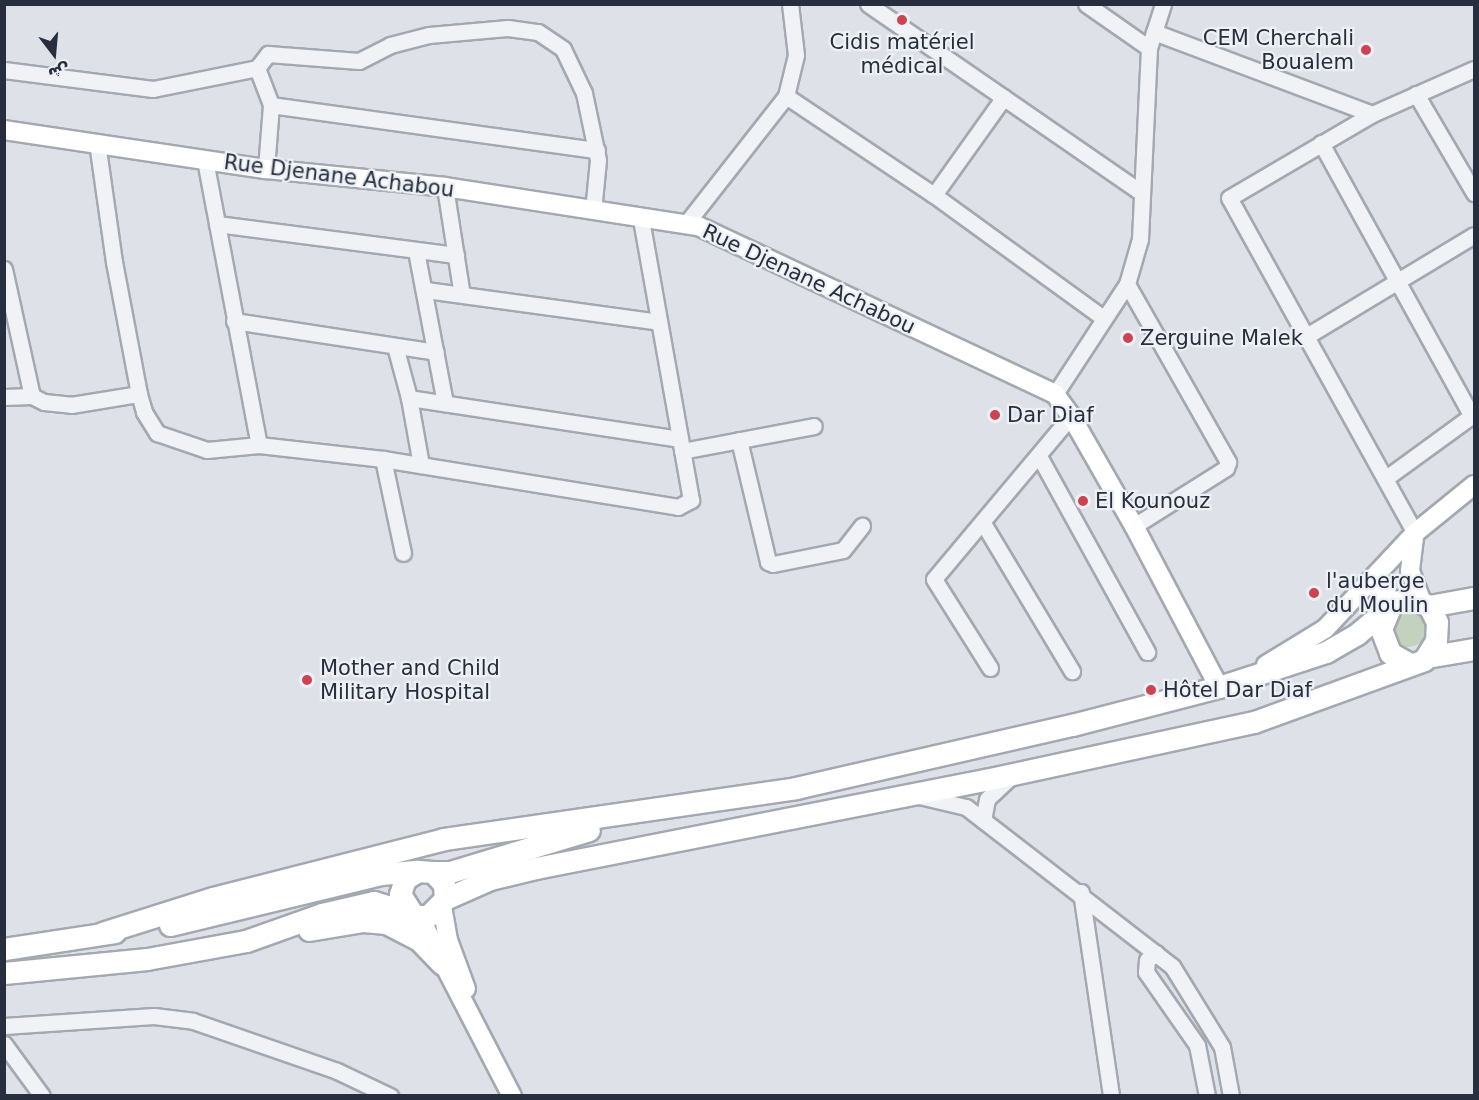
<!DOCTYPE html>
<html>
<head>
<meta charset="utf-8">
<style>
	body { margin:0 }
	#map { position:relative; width:1479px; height:1100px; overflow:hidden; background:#dee1e7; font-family:"DejaVu Sans","Noto Naskh Arabic",sans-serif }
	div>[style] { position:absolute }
	.green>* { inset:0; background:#c3d1bf }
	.round { border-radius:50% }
	.roads { filter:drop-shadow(2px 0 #a3a8b1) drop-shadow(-2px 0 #a3a8b1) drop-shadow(0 2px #a3a8b1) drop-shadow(0 -2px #a3a8b1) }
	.minor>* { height:15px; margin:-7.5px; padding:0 7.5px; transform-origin:7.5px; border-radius:7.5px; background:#f1f2f6 }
	.major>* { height:18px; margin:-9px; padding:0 9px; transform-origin:9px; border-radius:9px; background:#fff }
	.highway>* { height:21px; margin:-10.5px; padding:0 10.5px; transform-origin:10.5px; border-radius:10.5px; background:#fff }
	.dots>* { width:16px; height:16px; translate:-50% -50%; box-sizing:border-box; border:3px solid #edf0f5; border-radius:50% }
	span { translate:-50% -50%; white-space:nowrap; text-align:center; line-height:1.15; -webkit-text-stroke:4.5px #edf0f5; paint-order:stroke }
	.poi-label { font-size:21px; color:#272e3e }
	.right { translate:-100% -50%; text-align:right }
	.left { translate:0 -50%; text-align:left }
	.street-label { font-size:21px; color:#272e3e }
	.frame { position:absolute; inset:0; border:6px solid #272e3e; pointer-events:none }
	.north { position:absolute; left:24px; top:24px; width:60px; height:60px; -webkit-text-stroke:4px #edf0f5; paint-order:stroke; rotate:164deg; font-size:16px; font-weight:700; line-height:24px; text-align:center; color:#272e3e }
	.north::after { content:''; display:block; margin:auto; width:21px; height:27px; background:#272e3e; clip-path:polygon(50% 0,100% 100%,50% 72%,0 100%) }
</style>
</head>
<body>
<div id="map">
	<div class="green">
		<i class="round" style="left:1389px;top:609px;width:38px;height:38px"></i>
	</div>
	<div class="roads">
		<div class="minor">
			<i style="left:868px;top:4px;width:331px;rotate:34.6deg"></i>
			<i style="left:1086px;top:4px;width:77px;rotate:34.9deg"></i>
			<i style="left:1154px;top:32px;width:233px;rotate:20.6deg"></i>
			<i style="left:257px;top:68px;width:40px;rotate:69deg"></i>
			<i style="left:271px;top:105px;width:64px;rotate:94.5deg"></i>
			<i style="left:4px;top:70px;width:150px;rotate:7.3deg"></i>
			<i style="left:153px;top:89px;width:106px;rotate:-11.4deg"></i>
			<i style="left:257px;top:68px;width:18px;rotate:-52deg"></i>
			<i style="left:268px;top:54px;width:91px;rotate:4.4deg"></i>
			<i style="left:359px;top:61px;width:35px;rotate:-27deg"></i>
			<i style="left:390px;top:45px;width:40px;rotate:-14.4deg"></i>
			<i style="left:429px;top:35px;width:79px;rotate:-5.1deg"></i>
			<i style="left:508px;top:28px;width:30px;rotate:8deg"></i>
			<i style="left:538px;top:32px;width:30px;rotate:34deg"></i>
			<i style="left:563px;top:49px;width:49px;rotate:64.5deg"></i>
			<i style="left:584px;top:93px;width:68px;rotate:78.2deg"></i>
			<i style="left:598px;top:160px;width:51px;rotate:95.6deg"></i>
			<i style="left:1416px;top:94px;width:115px;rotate:59.6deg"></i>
			<i style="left:786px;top:96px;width:178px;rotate:33.8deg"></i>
			<i style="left:934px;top:195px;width:208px;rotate:36deg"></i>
			<i style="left:271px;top:105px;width:329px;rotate:7.9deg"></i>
			<i style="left:1321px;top:143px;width:312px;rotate:61.1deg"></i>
			<i style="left:205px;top:160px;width:290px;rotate:79.3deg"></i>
			<i style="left:445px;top:187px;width:109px;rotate:81.1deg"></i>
			<i style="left:934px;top:195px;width:120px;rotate:-54.5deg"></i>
			<i style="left:217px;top:224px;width:241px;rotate:7.4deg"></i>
			<i style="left:685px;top:225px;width:164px;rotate:-51.9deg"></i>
			<i style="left:786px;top:96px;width:42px;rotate:-76.3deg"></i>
			<i style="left:796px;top:55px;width:51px;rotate:-96.7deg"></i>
			<i style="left:416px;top:251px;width:155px;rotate:79.2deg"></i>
			<i style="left:4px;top:269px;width:130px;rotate:77.6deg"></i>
			<i style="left:32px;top:396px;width:13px;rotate:27deg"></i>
			<i style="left:44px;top:402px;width:27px;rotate:6deg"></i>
			<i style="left:71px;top:405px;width:69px;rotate:-9.2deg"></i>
			<i style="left:139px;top:394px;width:134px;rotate:-100.7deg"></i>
			<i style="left:114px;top:262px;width:121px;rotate:-98.1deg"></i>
			<i style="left:1127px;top:284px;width:205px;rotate:60.4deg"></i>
			<i style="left:1228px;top:462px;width:6px;rotate:108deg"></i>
			<i style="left:1226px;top:468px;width:109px;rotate:147.8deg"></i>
			<i style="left:426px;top:290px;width:235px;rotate:7.8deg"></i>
			<i style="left:234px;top:321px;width:204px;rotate:8.7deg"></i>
			<i style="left:1305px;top:337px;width:197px;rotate:-31.1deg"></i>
			<i style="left:395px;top:346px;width:54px;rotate:74.9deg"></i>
			<i style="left:409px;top:398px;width:68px;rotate:79.8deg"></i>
			<i style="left:139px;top:394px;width:19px;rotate:74deg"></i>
			<i style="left:144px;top:412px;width:25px;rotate:58deg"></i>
			<i style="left:157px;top:433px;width:53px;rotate:18.8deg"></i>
			<i style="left:207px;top:450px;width:52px;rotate:-5.5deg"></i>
			<i style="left:259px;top:445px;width:125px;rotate:6.4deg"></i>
			<i style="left:383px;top:459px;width:299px;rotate:9.2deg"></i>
			<i style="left:678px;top:507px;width:15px;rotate:-28deg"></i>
			<i style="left:691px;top:500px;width:285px;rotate:-100.1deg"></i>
			<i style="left:1055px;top:394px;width:131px;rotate:-56.8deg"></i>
			<i style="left:1127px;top:284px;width:47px;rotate:-73.9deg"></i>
			<i style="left:1140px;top:239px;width:191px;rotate:-87.3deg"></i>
			<i style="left:1149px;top:48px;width:46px;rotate:-72.3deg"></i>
			<i style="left:4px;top:397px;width:28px;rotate:-2deg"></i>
			<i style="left:409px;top:398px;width:274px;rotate:8.6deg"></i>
			<i style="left:739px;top:440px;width:125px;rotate:76.6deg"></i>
			<i style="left:768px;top:562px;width:5px;rotate:22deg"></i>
			<i style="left:773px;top:564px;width:71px;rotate:-11.3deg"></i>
			<i style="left:843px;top:550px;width:31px;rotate:-52deg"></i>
			<i style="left:682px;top:451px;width:134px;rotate:-10.7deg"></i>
			<i style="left:1039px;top:456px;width:224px;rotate:61.1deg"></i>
			<i style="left:383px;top:459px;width:96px;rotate:78deg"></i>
			<i style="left:1386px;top:478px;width:109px;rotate:-36deg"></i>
			<i style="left:983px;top:523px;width:173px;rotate:59deg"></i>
			<i style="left:1415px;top:533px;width:383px;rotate:-119deg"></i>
			<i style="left:1229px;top:198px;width:166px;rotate:-30.4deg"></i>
			<i style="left:1372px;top:114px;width:111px;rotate:-23.8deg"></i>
			<i style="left:990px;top:668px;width:105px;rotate:-122.2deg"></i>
			<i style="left:934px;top:579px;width:213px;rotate:-50deg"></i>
			<i style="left:919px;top:796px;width:48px;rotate:13.2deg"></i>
			<i style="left:966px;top:807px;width:260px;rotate:37.7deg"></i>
			<i style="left:1172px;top:966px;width:95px;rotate:58.3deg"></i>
			<i style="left:1222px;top:1047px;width:50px;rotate:79.6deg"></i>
			<i style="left:983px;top:820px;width:21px;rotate:-79deg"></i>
			<i style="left:987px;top:799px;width:35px;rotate:-43deg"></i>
			<i style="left:1081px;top:892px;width:206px;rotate:81.6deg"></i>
			<i style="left:1156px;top:953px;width:11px;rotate:142deg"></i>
			<i style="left:1147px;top:960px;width:12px;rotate:95deg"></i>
			<i style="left:1146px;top:972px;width:89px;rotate:55.1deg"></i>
			<i style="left:1197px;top:1045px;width:52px;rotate:78.9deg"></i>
			<i style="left:4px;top:1026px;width:150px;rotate:-3.8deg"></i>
			<i style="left:154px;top:1016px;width:39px;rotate:7deg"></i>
			<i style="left:193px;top:1021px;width:152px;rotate:19.1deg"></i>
			<i style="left:337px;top:1071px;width:59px;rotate:25.3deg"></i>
			<i style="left:4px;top:1044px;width:64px;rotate:53.8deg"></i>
		</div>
		<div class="major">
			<i style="left:4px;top:130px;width:265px;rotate:8.5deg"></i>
			<i style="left:266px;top:169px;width:180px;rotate:5.7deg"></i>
			<i style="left:445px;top:187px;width:256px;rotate:8.8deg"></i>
			<i style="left:698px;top:226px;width:395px;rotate:25.2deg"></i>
			<i style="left:1055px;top:394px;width:27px;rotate:54deg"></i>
			<i style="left:1071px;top:416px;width:127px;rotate:60.2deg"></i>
			<i style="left:1134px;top:526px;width:182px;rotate:62.2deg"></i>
			<i style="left:1414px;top:538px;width:33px;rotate:97deg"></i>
			<i style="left:1410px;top:571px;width:31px;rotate:69deg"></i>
			<i style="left:1266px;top:665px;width:69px;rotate:-31.4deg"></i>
			<i style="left:1325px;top:629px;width:132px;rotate:-46.8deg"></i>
			<i style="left:1415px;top:533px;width:76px;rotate:-39.1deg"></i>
			<i style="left:442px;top:906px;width:35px;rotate:80deg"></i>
			<i style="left:448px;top:940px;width:52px;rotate:69.8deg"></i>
			<i style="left:419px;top:916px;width:203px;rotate:62.7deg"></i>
		</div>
		<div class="highway">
			<i style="left:1373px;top:583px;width:28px;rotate:46deg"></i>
			<i style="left:1429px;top:606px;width:46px;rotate:-10.1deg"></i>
			<i style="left:1427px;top:657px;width:48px;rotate:-9.7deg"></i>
			<i style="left:433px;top:872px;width:17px"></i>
			<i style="left:450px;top:872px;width:145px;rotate:-16.8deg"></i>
			<i style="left:445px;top:899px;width:49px;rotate:-24deg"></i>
			<i style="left:490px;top:879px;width:47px;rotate:-13.4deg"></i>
			<i style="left:536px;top:868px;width:458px;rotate:-11.1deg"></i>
			<i style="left:985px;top:780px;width:275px;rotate:-12.2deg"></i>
			<i style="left:1254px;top:722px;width:181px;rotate:-20deg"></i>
			<i style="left:1424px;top:660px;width:22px;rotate:-58deg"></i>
			<i style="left:1436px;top:641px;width:19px;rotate:-87deg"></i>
			<i style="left:1437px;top:622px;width:18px;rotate:-117deg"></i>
			<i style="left:1429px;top:606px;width:20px;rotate:-156deg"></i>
			<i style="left:1411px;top:598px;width:20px;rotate:165deg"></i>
			<i style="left:1392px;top:603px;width:28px;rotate:113deg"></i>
			<i style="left:1381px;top:629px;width:26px;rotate:69deg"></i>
			<i style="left:1390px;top:653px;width:23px;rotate:29deg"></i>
			<i style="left:170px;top:925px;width:217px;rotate:-13.6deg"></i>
			<i style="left:381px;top:874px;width:37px;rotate:-5deg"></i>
			<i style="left:309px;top:930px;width:55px;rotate:-9.5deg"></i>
			<i style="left:363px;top:921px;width:23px;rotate:5deg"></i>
			<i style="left:386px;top:923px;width:37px;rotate:27deg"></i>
			<i style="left:419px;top:940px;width:33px;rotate:46deg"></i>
			<i style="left:102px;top:933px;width:116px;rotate:-17.5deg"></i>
			<i style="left:213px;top:898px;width:238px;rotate:-14.3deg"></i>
			<i style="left:444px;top:839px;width:356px;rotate:-8.2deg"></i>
			<i style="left:796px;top:788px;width:283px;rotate:-12.9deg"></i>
			<i style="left:1072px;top:725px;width:152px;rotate:-14.5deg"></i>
			<i style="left:1219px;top:687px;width:113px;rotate:-18.1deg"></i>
			<i style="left:1326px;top:652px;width:36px;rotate:-30deg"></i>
			<i style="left:1357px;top:634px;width:39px;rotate:-40deg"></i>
			<i style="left:4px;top:949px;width:112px;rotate:-8.7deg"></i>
			<i style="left:4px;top:973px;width:144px;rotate:-5.6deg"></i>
			<i style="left:147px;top:959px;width:101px;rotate:-10.3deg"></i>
			<i style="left:246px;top:941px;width:81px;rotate:-19.6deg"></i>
			<i style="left:322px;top:914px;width:53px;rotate:-13deg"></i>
			<i style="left:374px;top:902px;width:47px;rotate:17.3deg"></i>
			<i style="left:419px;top:916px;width:9px"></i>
			<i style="left:428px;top:916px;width:24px;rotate:-45deg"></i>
			<i style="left:445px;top:899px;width:15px;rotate:-94deg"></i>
			<i style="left:444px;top:884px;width:16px;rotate:-133deg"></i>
			<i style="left:433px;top:872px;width:15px;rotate:-176deg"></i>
			<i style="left:418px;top:871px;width:15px;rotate:148deg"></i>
			<i style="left:405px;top:879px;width:16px;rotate:108deg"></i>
			<i style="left:400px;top:894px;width:22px;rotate:58deg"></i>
		</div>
	</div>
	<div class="dots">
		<i style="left:902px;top:20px;background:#cc4351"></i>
		<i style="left:1366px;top:50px;background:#cc4351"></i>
		<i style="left:1128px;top:338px;background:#cc4351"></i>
		<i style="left:995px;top:415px;background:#cc4351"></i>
		<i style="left:1083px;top:501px;background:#cc4351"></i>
		<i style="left:1314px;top:593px;background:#cc4351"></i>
		<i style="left:307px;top:680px;background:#cc4351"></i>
		<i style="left:1151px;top:690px;background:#cc4351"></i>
	</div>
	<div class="poi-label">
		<span class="right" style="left:1354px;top:50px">CEM Cherchali<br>Boualem</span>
		<span style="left:902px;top:54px">Cidis matériel<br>médical</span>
		<span class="left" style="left:1140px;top:338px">Zerguine Malek</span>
		<span class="left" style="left:1007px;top:415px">Dar Diaf</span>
		<span class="left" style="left:1095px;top:501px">El Kounouz</span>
		<span class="left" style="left:1326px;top:593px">l'auberge<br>du Moulin</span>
		<span class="left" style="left:320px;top:680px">Mother and Child<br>Military Hospital</span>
		<span class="left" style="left:1163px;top:690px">Hôtel Dar Diaf</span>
	</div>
	<div class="street-label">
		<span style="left:339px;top:176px;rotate:7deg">Rue Djenane Achabou</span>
		<span style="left:809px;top:279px;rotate:25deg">Rue Djenane Achabou</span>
	</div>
	<div class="frame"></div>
	<div class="north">ش</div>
</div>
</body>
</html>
